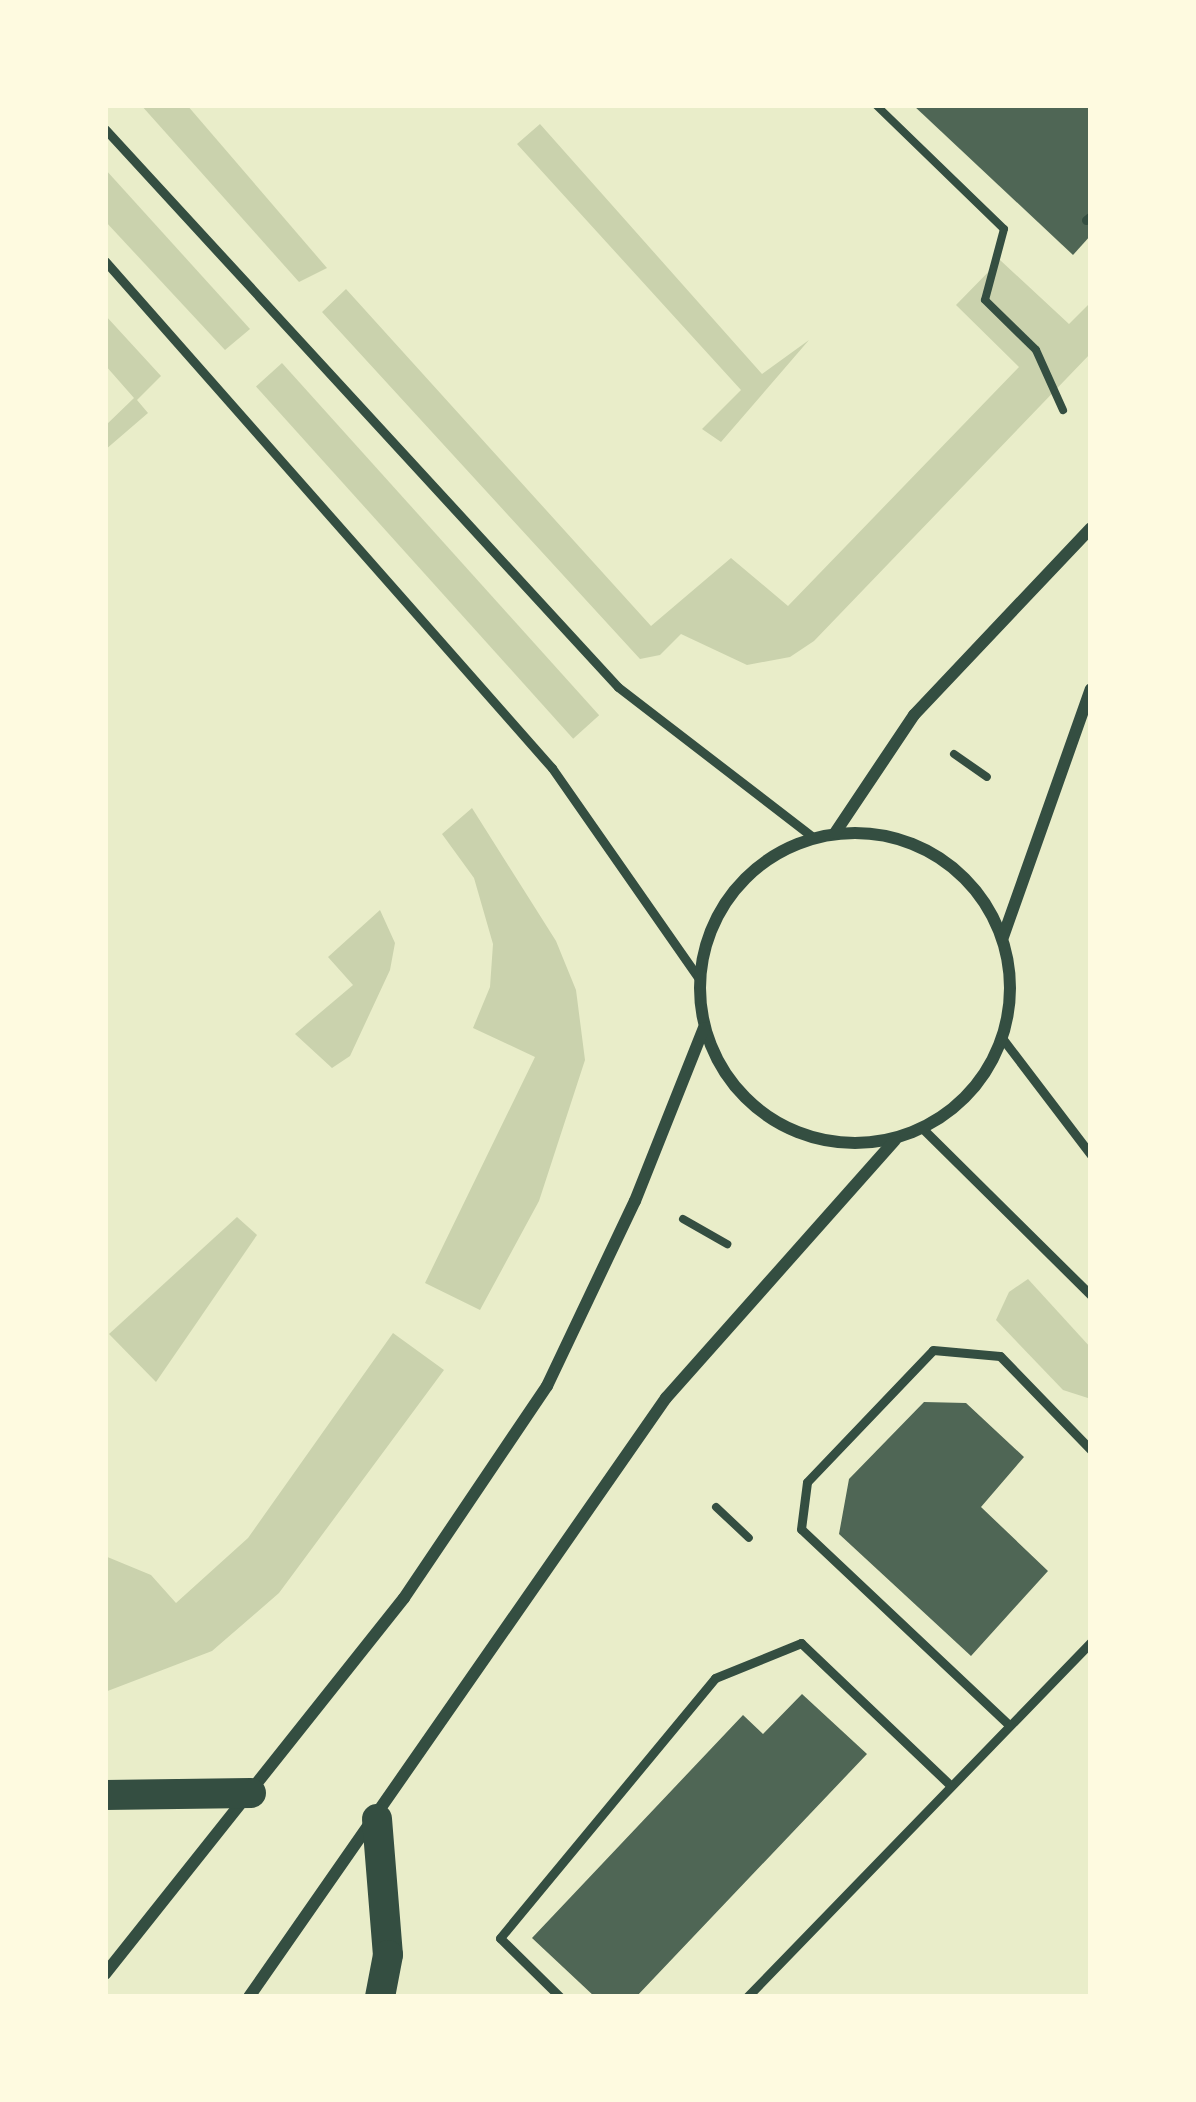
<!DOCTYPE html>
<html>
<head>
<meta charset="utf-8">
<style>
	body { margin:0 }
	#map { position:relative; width:1196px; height:2102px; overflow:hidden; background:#e9edc9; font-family:"Fira Sans",sans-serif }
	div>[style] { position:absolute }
	.green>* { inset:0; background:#cad2ad; transform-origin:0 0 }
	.building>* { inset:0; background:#4f6655 }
	.path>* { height:8px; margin:-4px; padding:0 4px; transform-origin:4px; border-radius:4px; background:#344e41 }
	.service>* { height:9px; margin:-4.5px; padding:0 4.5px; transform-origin:4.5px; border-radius:4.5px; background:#344e41 }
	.minor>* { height:12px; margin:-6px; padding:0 6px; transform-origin:6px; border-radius:6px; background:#344e41 }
	.minor>.ring { margin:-6px; padding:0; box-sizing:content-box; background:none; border:12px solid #344e41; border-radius:50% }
	.primary>* { height:30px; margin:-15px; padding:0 15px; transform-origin:15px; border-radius:15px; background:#344e41 }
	span { translate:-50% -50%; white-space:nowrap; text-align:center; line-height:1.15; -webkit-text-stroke:12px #fefae0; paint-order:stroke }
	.frame { position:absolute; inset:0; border:108px solid #fefae0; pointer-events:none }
</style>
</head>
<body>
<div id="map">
	<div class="green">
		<i style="clip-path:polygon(141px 105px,187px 105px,327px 268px,299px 282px)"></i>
		<i style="clip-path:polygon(540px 124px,762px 374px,809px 340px,721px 442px,702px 429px,741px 390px,517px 144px)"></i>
		<i style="clip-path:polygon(105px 169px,250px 329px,225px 350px,105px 221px)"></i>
		<i style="clip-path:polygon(1000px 260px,1069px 324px,1091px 302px,1091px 353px,814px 641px,790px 657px,747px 665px,681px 634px,660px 655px,640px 659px,322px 312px,346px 289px,651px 626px,731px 558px,788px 606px,1019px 367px,956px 305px)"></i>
		<i style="clip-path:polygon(105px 315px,161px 376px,137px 400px,148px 413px,105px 450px,105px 426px,134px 398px,105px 365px)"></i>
		<i style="left:282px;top:363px;width:474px;height:35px;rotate:48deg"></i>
		<i style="clip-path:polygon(472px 808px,556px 941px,576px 990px,585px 1060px,539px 1201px,480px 1310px,425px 1283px,535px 1057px,473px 1028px,490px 987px,493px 944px,474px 878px,442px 834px)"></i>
		<i style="clip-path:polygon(380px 910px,395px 943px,390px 970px,350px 1056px,332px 1068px,295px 1034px,353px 985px,328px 957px)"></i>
		<i style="clip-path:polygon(237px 1217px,257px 1235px,156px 1382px,109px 1334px)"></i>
		<i style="clip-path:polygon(1028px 1279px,1091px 1348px,1091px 1399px,1063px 1390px,996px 1320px,1009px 1292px)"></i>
		<i style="clip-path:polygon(393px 1333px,444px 1370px,279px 1593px,212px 1651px,105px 1692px,105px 1556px,151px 1575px,176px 1603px,248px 1538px)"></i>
	</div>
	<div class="building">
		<i style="clip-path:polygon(913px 105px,1091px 105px,1091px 235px,1073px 255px)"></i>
		<i style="clip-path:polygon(924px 1402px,966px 1403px,1024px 1457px,981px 1507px,1048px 1571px,971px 1656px,839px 1534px,849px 1479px)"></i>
		<i style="clip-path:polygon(802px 1694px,867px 1754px,636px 1997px,595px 1997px,532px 1938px,743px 1715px,763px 1734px)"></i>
	</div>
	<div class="path">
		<i style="left:876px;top:105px;width:178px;rotate:44.1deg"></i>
		<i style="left:1004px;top:229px;width:73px;rotate:105deg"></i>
		<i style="left:985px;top:300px;width:71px;rotate:44.4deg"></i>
		<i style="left:1036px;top:350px;width:66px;rotate:65.8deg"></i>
		<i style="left:954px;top:754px;width:40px;rotate:34.9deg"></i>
		<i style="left:683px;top:1219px;width:51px;rotate:29.6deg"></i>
		<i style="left:716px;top:1507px;width:45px;rotate:43.2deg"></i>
	</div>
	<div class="service">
		<i style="left:105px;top:129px;width:758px;rotate:47.41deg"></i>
		<i style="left:618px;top:687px;width:246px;rotate:37.6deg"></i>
		<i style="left:1086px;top:220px;width:6px;rotate:-39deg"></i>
		<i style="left:105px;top:261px;width:676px;rotate:48.6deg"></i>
		<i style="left:552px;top:768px;width:259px;rotate:55.1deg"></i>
		<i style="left:1002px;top:1038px;width:147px;rotate:52.7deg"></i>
		<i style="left:923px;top:1129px;width:236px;rotate:44.7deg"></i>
		<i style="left:1008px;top:1724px;width:284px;rotate:-136.7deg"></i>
		<i style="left:801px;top:1529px;width:47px;rotate:-82.7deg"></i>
		<i style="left:807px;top:1482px;width:182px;rotate:-46.3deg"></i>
		<i style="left:933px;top:1350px;width:67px;rotate:5.1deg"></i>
		<i style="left:1000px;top:1356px;width:131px;rotate:45.9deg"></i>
		<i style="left:560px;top:1997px;width:84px;rotate:-135.5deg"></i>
		<i style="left:500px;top:1938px;width:337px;rotate:-50.4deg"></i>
		<i style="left:715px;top:1678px;width:93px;rotate:-22.1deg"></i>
		<i style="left:801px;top:1643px;width:204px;rotate:43.6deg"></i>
		<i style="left:747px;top:1997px;width:494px;rotate:-45.9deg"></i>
	</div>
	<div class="minor">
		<i class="ring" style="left:700px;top:833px;width:298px;height:298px"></i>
		<i style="left:835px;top:833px;width:142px;rotate:-56.2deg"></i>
		<i style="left:914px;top:715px;width:257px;rotate:-46.6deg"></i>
		<i style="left:1003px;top:937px;width:263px;rotate:-70.5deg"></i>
		<i style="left:105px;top:1974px;width:480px;rotate:-51.5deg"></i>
		<i style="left:404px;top:1598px;width:256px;rotate:-56deg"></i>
		<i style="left:547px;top:1386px;width:205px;rotate:-64.6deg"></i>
		<i style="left:635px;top:1201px;width:186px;rotate:-68.3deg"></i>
		<i style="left:249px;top:1997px;width:730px;rotate:-55.16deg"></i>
		<i style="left:666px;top:1398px;width:345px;rotate:-48.4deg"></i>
	</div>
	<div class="primary">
		<i style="left:105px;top:1795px;width:146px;rotate:-0.8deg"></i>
		<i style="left:377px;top:1819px;width:136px;rotate:85.4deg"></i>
		<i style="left:388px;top:1955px;width:43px;rotate:100.8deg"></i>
	</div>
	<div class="frame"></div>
</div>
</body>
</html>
